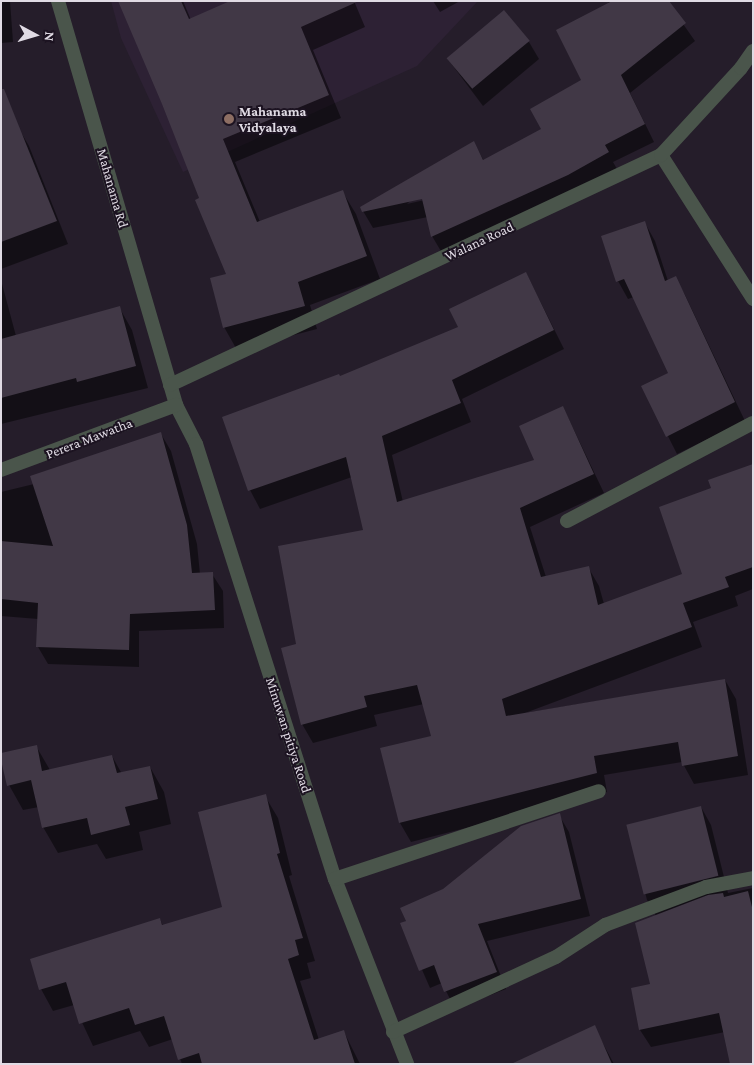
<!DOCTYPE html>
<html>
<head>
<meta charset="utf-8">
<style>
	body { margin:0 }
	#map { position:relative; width:754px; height:1065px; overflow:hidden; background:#251d2a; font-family:"Crimson Pro",serif }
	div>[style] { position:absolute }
	.built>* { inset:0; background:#2d2134 }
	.shadow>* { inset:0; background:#0007 }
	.building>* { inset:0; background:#413846; transform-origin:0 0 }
	.service>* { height:14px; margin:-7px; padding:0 7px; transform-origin:7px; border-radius:7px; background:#4a554b }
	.minor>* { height:14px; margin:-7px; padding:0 7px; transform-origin:7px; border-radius:7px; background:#4a554b }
	.dots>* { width:14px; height:14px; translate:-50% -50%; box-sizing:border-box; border:2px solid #1c1321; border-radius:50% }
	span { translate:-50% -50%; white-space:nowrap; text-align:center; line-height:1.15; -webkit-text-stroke:4px #1c1321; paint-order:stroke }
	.poi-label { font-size:14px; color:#e0dbe4; font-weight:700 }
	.left { translate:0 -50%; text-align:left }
	.street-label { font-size:14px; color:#e0dbe4 }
	.frame { position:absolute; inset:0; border:2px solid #e0dbe4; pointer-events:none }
	.north { position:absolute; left:10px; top:10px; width:50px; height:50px; -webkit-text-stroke:4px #1c1321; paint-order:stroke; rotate:96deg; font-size:14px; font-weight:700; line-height:20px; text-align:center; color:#e0dbe4 }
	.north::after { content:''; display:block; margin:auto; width:18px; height:22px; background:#e0dbe4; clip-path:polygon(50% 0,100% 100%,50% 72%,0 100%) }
</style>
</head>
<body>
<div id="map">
	<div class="built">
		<i style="clip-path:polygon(111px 1px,478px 1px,417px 66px,183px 172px,121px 38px)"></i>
	</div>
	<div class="shadow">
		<i style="clip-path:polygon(1px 1px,10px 1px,13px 42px,1px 43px)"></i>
		<i style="clip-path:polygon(120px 1px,183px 1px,191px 20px,354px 1px,365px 27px,313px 50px,341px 118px,235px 162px,260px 222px,342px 191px,356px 214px,380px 279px,310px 305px,317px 329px,237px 350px,224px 327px,228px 275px,164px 103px)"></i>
		<i style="clip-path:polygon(433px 1px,460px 1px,440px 12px)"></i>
		<i style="clip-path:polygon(evenodd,609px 1px,667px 1px,695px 41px,630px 93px,654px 142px,613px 162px,617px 169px,442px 253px,432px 236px,428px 217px,373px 228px,363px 211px,474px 143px,484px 161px,543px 129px,583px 80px,609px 1px,428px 197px,429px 199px,407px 204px,410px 201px,428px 197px)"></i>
		<i style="clip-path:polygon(529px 42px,539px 59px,483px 106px,447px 58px)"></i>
		<i style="clip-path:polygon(16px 124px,29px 146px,68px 244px,1px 269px,1px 129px)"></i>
		<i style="clip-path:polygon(645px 223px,655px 241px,668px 281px,675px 277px,685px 295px,745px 421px,677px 454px,643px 387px,669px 373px,634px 297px,628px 299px,618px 281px)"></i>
		<i style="clip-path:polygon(526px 273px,564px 349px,462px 399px,471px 422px,392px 455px,403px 502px,536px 461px,563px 407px,604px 493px,530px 527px,546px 577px,588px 567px,599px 586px,604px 604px,684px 574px,713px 489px,753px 465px,753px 589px,735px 596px,738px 606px,693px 622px,702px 647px,525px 713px,725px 680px,736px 699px,748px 775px,694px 784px,682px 762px,604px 775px,607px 792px,411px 842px,400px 823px,432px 736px,424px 704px,374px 715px,377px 726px,313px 743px,302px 724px,298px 645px,365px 531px,352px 477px,260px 509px,250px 490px,340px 378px,459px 328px)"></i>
		<i style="clip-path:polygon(1px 280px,16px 336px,119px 307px,132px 330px,148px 388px,1px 424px)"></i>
		<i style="clip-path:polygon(161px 434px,171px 451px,197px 544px,200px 574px,212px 574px,223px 591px,224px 628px,139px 631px,139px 667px,48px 664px,38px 647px,38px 619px,1px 616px,1px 492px,34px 484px)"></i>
		<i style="clip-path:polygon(36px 746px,50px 770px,112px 756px,122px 774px,150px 767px,164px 792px,171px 824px,139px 832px,143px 850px,106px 859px,97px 844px,58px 853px,43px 827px,39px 807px,23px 810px,9px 785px)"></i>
		<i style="clip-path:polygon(265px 796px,278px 818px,292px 875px,289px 876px,315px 961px,307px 963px,311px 978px,300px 981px,319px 1040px,344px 1032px,360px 1064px,182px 1064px,173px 1039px,149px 1047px,140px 1031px,93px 1046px,74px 1005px,53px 1011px,41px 989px,160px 919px,163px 926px,223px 908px)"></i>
		<i style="clip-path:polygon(701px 807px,711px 825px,728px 893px,753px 888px,753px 1064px,725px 1032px,651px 1047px,640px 1030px,652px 985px,656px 916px,647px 900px,628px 826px)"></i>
		<i style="clip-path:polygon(559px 815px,569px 832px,590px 916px,487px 941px,506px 989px,455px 1009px,442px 983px,430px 988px,402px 924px,444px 890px)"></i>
		<i style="clip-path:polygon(594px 1027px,614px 1064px,514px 1064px)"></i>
	</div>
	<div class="building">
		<i style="clip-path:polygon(118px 1px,181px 1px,189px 19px,230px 1px,359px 1px,301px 27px,329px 95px,223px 139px,257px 222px,343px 190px,367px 256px,298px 282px,305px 306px,223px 328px,210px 278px,226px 274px,195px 200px,199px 198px,162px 104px)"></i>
		<i style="clip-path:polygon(612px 1px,669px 1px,686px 23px,621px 75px,645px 124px,605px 145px,609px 152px,568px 175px,431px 237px,422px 199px,362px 212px,360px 207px,474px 141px,483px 160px,541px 129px,530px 109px,581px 80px,556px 30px)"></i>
		<i style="left:504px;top:10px;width:40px;height:75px;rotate:50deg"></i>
		<i style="clip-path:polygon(1px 89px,4px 89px,57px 221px,1px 242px)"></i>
		<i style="clip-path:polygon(645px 221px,665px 281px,676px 276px,735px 402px,666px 437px,641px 386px,668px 373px,624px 279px,616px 282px,601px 236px)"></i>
		<i style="clip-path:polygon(526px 272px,554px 330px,452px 380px,461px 403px,382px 436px,397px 502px,534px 460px,519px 426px,563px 406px,594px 474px,520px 508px,541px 577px,589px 566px,598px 605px,682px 574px,659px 507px,711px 488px,708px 480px,753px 464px,753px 567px,725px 577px,729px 587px,683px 603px,692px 627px,502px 699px,506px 716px,725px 679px,738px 756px,682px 766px,678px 742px,594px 756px,597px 773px,399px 823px,380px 748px,431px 736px,417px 685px,364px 696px,367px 707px,301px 725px,281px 648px,296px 644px,278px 546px,363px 530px,346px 457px,248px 491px,222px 417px,339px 374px,340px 376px,458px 327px,449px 309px)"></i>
		<i style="clip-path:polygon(120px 306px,136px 366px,77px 382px,76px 378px,1px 398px,1px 339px)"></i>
		<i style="clip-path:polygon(161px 432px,187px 525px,192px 573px,213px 572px,215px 610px,130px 614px,129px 650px,36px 647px,38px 603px,1px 599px,1px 541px,53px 546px,30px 476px)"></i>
		<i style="clip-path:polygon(37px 745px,42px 771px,112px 755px,117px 773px,150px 766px,158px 799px,125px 807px,130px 825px,91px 835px,87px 818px,42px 828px,31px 780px,7px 786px,1px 760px,1px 753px)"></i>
		<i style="clip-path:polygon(266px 794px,280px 853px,277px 854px,303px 938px,295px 940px,299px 955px,288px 959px,314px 1040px,344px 1030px,355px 1064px,202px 1064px,199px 1053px,178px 1060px,164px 1016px,135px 1025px,129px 1008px,79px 1024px,66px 982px,39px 990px,30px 959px,160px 918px,162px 925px,222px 907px,198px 812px)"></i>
		<i style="left:701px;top:806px;width:72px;height:77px;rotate:76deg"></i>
		<i style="clip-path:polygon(560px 813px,581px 899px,478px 924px,497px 972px,444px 992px,434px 965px,419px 971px,400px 923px,406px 921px,400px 908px,443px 889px,521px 826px)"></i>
		<i style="clip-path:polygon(748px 891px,753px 911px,753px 1064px,730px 1064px,719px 1013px,639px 1030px,631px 988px,650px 984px,635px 923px,708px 895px,723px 893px,724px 897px)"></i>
		<i style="clip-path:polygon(595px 1025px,612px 1064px,511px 1064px)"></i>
	</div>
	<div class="service">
		<i style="left:661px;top:155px;width:171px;rotate:57.4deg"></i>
		<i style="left:567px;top:521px;width:210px;rotate:-27.8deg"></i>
	</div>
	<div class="minor">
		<i style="left:58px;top:1px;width:421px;rotate:73.7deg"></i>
		<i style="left:176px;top:405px;width:44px;rotate:62.9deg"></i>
		<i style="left:196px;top:444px;width:457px;rotate:72.3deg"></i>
		<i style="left:335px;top:879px;width:199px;rotate:68.7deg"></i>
		<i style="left:170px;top:385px;width:542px;rotate:-25.1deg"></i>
		<i style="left:661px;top:155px;width:118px;rotate:-47.4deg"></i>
		<i style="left:741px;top:68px;width:21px;rotate:-55deg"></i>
		<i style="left:1px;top:470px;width:187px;rotate:-20.4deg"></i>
		<i style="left:335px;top:879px;width:278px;rotate:-18.4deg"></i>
		<i style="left:393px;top:1032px;width:179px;rotate:-24.7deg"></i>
		<i style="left:556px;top:957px;width:59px;rotate:-33.1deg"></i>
		<i style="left:605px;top:925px;width:108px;rotate:-20.6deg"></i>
		<i style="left:706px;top:887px;width:48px;rotate:-10.8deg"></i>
	</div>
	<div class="dots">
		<i style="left:229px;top:119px;background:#8d6e63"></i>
	</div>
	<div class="poi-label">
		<span class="left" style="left:239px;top:119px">Mahanama<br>Vidyalaya</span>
	</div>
	<div class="street-label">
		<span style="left:113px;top:188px;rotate:74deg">Mahanama Rd</span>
		<span style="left:479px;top:241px;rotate:-25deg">Walana Road</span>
		<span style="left:89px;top:438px;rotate:-21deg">Perera Mawatha</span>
		<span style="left:289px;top:735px;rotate:72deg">Minuwan pitiya Road</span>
	</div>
	<div class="frame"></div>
	<div class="north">N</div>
</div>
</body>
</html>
